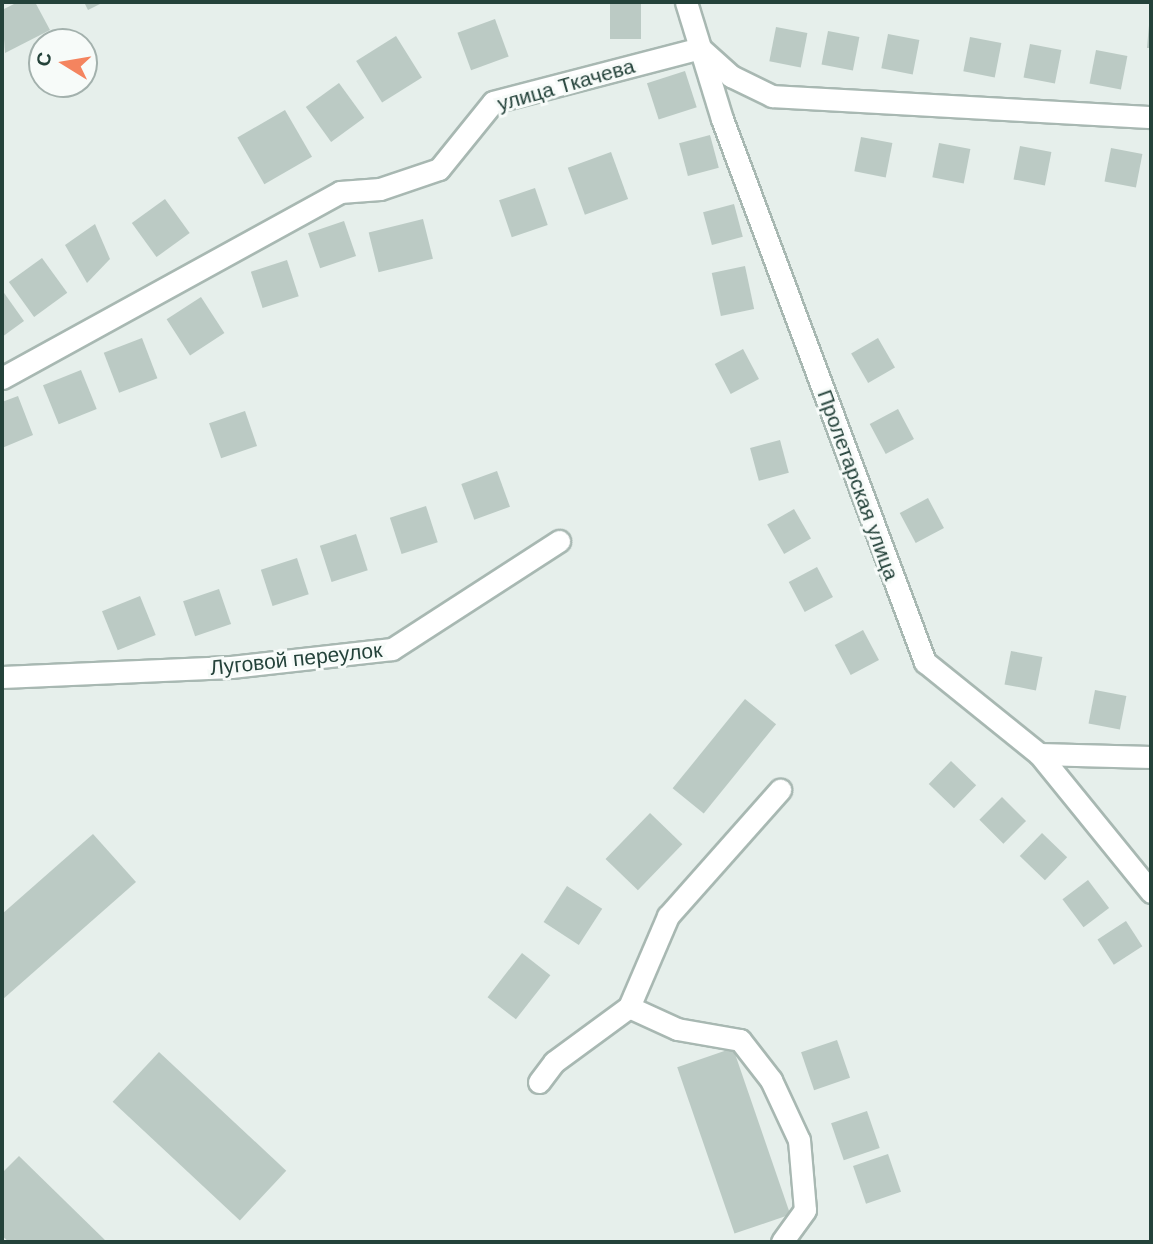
<!DOCTYPE html>
<html>
<head>
<meta charset="utf-8">
<style>
	body { margin:0 }
	#map { position:relative; width:1153px; height:1244px; overflow:hidden; background:#e6efeb; font-family:Arial,sans-serif }
	div>[style] { position:absolute }
	.building>* { inset:0; background:#bbcac4; transform-origin:0 0 }
	.roads { filter:drop-shadow(2px 0 #a8b8b2) drop-shadow(-2px 0 #a8b8b2) drop-shadow(0 2px #a8b8b2) drop-shadow(0 -2px #a8b8b2) }
	.street>* { height:21px; margin:-10.5px; padding:0 10.5px; transform-origin:10.5px; border-radius:10.5px; background:#fff }
	span { translate:-50% -50%; white-space:nowrap; text-align:center; line-height:1.15; -webkit-text-stroke:6px #f7fbf9; paint-order:stroke }
	.street-label { font-size:21px; color:#24423a }
	.frame { position:absolute; inset:0; border:4px solid #24423a; pointer-events:none }
	.north { position:absolute; left:28px; top:28px; width:70px; height:70px; box-sizing:border-box; background:#f7fbf9; border:2px solid #a3b1ad; border-radius:50%; rotate:281deg; font-size:19px; font-weight:700; line-height:28px; text-align:center; color:#24423a }
	.north::after { content:''; display:block; margin:auto; width:24px; height:32px; background:#f4845f; clip-path:polygon(50% 0,100% 100%,50% 72%,0 100%) }
</style>
</head>
<body>
<div id="map">
	<div class="building">
		<i style="clip-path:polygon(18px 2px,35px 2px,50px 30px,5px 53px,2px 10px)"></i>
		<i style="clip-path:polygon(84px 2px,104px 2px,88px 10px)"></i>
		<i style="left:610px;top:2px;width:31px;height:37px"></i>
		<i style="left:495px;top:19px;width:40px;height:40px;rotate:70deg"></i>
		<i style="clip-path:polygon(1149px 25px,1151px 25px,1151px 48px,1147px 48px)"></i>
		<i style="left:776px;top:27px;width:32px;height:35px;rotate:11deg"></i>
		<i style="left:828px;top:31px;width:32px;height:34px;rotate:11deg"></i>
		<i style="left:888px;top:34px;width:32px;height:35px;rotate:11deg"></i>
		<i style="left:396px;top:36px;width:49px;height:47px;rotate:58deg"></i>
		<i style="left:970px;top:37px;width:32px;height:35px;rotate:11deg"></i>
		<i style="left:1030px;top:44px;width:32px;height:34px;rotate:11deg"></i>
		<i style="left:1096px;top:50px;width:32px;height:34px;rotate:11deg"></i>
		<i style="left:685px;top:71px;width:38px;height:40px;rotate:72deg"></i>
		<i style="left:339px;top:83px;width:43px;height:41px;rotate:54deg"></i>
		<i style="left:285px;top:110px;width:54px;height:55px;rotate:60deg"></i>
		<i style="left:710px;top:135px;width:34px;height:32px;rotate:75deg"></i>
		<i style="left:861px;top:137px;width:32px;height:35px;rotate:11deg"></i>
		<i style="left:939px;top:143px;width:32px;height:35px;rotate:11deg"></i>
		<i style="left:1020px;top:146px;width:32px;height:34px;rotate:11deg"></i>
		<i style="left:1111px;top:148px;width:32px;height:34px;rotate:11deg"></i>
		<i style="left:611px;top:152px;width:50px;height:46px;rotate:70deg"></i>
		<i style="left:535px;top:188px;width:39px;height:38px;rotate:71deg"></i>
		<i style="left:165px;top:199px;width:42px;height:41px;rotate:54deg"></i>
		<i style="left:734px;top:204px;width:34px;height:32px;rotate:75deg"></i>
		<i style="left:423px;top:219px;width:41px;height:56px;rotate:76deg"></i>
		<i style="left:344px;top:221px;width:37px;height:38px;rotate:71deg"></i>
		<i style="clip-path:polygon(95px 224px,110px 259px,87px 283px,65px 245px)"></i>
		<i style="left:42px;top:258px;width:43px;height:41px;rotate:54deg"></i>
		<i style="left:287px;top:260px;width:38px;height:38px;rotate:72deg"></i>
		<i style="left:745px;top:266px;width:44px;height:34px;rotate:78deg"></i>
		<i style="clip-path:polygon(2px 290px,24px 321px,2px 337px)"></i>
		<i style="left:201px;top:297px;width:43px;height:41px;rotate:57deg"></i>
		<i style="left:142px;top:338px;width:43px;height:41px;rotate:69deg"></i>
		<i style="left:878px;top:338px;width:34px;height:31px;rotate:60deg"></i>
		<i style="left:743px;top:349px;width:34px;height:32px;rotate:62deg"></i>
		<i style="left:81px;top:370px;width:42px;height:41px;rotate:68deg"></i>
		<i style="clip-path:polygon(18px 396px,33px 435px,2px 448px,2px 402px)"></i>
		<i style="left:898px;top:409px;width:34px;height:32px;rotate:62deg"></i>
		<i style="left:245px;top:411px;width:37px;height:38px;rotate:71deg"></i>
		<i style="left:780px;top:440px;width:34px;height:31px;rotate:75deg"></i>
		<i style="left:497px;top:471px;width:38px;height:38px;rotate:70deg"></i>
		<i style="left:928px;top:498px;width:34px;height:32px;rotate:62deg"></i>
		<i style="left:426px;top:506px;width:38px;height:38px;rotate:72deg"></i>
		<i style="left:794px;top:509px;width:34px;height:31px;rotate:60deg"></i>
		<i style="left:356px;top:534px;width:38px;height:38px;rotate:72deg"></i>
		<i style="left:297px;top:558px;width:38px;height:38px;rotate:72deg"></i>
		<i style="left:817px;top:567px;width:34px;height:32px;rotate:62deg"></i>
		<i style="left:219px;top:589px;width:37px;height:38px;rotate:71deg"></i>
		<i style="left:140px;top:596px;width:42px;height:41px;rotate:68deg"></i>
		<i style="left:863px;top:630px;width:34px;height:32px;rotate:62deg"></i>
		<i style="left:1011px;top:651px;width:32px;height:34px;rotate:11deg"></i>
		<i style="left:1095px;top:690px;width:32px;height:34px;rotate:11deg"></i>
		<i style="left:745px;top:699px;width:40px;height:115px;rotate:39deg"></i>
		<i style="left:951px;top:761px;width:35px;height:32px;rotate:44deg"></i>
		<i style="left:1002px;top:797px;width:34px;height:32px;rotate:45deg"></i>
		<i style="left:650px;top:813px;width:45px;height:64px;rotate:44deg"></i>
		<i style="left:1042px;top:833px;width:35px;height:32px;rotate:44deg"></i>
		<i style="clip-path:polygon(93px 834px,136px 882px,2px 1000px,2px 914px)"></i>
		<i style="left:1088px;top:880px;width:35px;height:32px;rotate:53deg"></i>
		<i style="left:567px;top:886px;width:42px;height:43px;rotate:33deg"></i>
		<i style="left:1126px;top:921px;width:30px;height:34px;rotate:57deg"></i>
		<i style="left:522px;top:953px;width:36px;height:56px;rotate:38deg"></i>
		<i style="left:837px;top:1040px;width:40px;height:38px;rotate:71deg"></i>
		<i style="left:733px;top:1048px;width:176px;height:59px;rotate:71deg"></i>
		<i style="left:159px;top:1052px;width:174px;height:68px;rotate:43deg"></i>
		<i style="left:867px;top:1111px;width:39px;height:38px;rotate:71deg"></i>
		<i style="left:888px;top:1154px;width:40px;height:37px;rotate:71deg"></i>
		<i style="clip-path:polygon(19px 1156px,107px 1242px,9px 1242px,2px 1236px,2px 1173px)"></i>
	</div>
	<div class="roads">
		<div class="street">
			<i style="left:686px;top:2px;width:122px;rotate:72.9deg"></i>
			<i style="left:722px;top:119px;width:580px;rotate:69.5deg"></i>
			<i style="left:925px;top:662px;width:146px;rotate:38.9deg"></i>
			<i style="left:1039px;top:754px;width:178px;rotate:50.9deg"></i>
			<i style="left:2px;top:378px;width:386px;rotate:-28.8deg"></i>
			<i style="left:340px;top:192px;width:40px;rotate:-4.3deg"></i>
			<i style="left:380px;top:189px;width:62px;rotate:-18.7deg"></i>
			<i style="left:439px;top:169px;width:86px;rotate:-51.1deg"></i>
			<i style="left:493px;top:102px;width:214px;rotate:-14.6deg"></i>
			<i style="left:700px;top:48px;width:42px;rotate:42.1deg"></i>
			<i style="left:731px;top:76px;width:46px;rotate:26deg"></i>
			<i style="left:772px;top:96px;width:380px;rotate:3.2deg"></i>
			<i style="left:2px;top:677px;width:229px;rotate:-2.5deg"></i>
			<i style="left:231px;top:667px;width:162px;rotate:-6.4deg"></i>
			<i style="left:392px;top:649px;width:199px;rotate:-32.9deg"></i>
			<i style="left:1039px;top:754px;width:112px;rotate:1.5deg"></i>
			<i style="left:629px;top:1007px;width:53px;rotate:24.6deg"></i>
			<i style="left:677px;top:1029px;width:64px;rotate:9.9deg"></i>
			<i style="left:740px;top:1040px;width:51px;rotate:52.2deg"></i>
			<i style="left:771px;top:1080px;width:66px;rotate:65deg"></i>
			<i style="left:799px;top:1140px;width:70px;rotate:85.1deg"></i>
			<i style="left:805px;top:1210px;width:39px;rotate:126deg"></i>
			<i style="left:539px;top:1082px;width:25px;rotate:-53deg"></i>
			<i style="left:554px;top:1062px;width:93px;rotate:-36.3deg"></i>
			<i style="left:629px;top:1007px;width:99px;rotate:-66.8deg"></i>
			<i style="left:668px;top:916px;width:169px;rotate:-48.4deg"></i>
		</div>
	</div>
	<div class="street-label">
		<span style="left:566px;top:85px;rotate:-16deg">улица Ткачева</span>
		<span style="left:858px;top:485px;rotate:70deg">Пролетарская улица</span>
		<span style="left:296px;top:659px;rotate:-6deg">Луговой переулок</span>
	</div>
	<div class="frame"></div>
	<div class="north">С</div>
</div>
</body>
</html>
